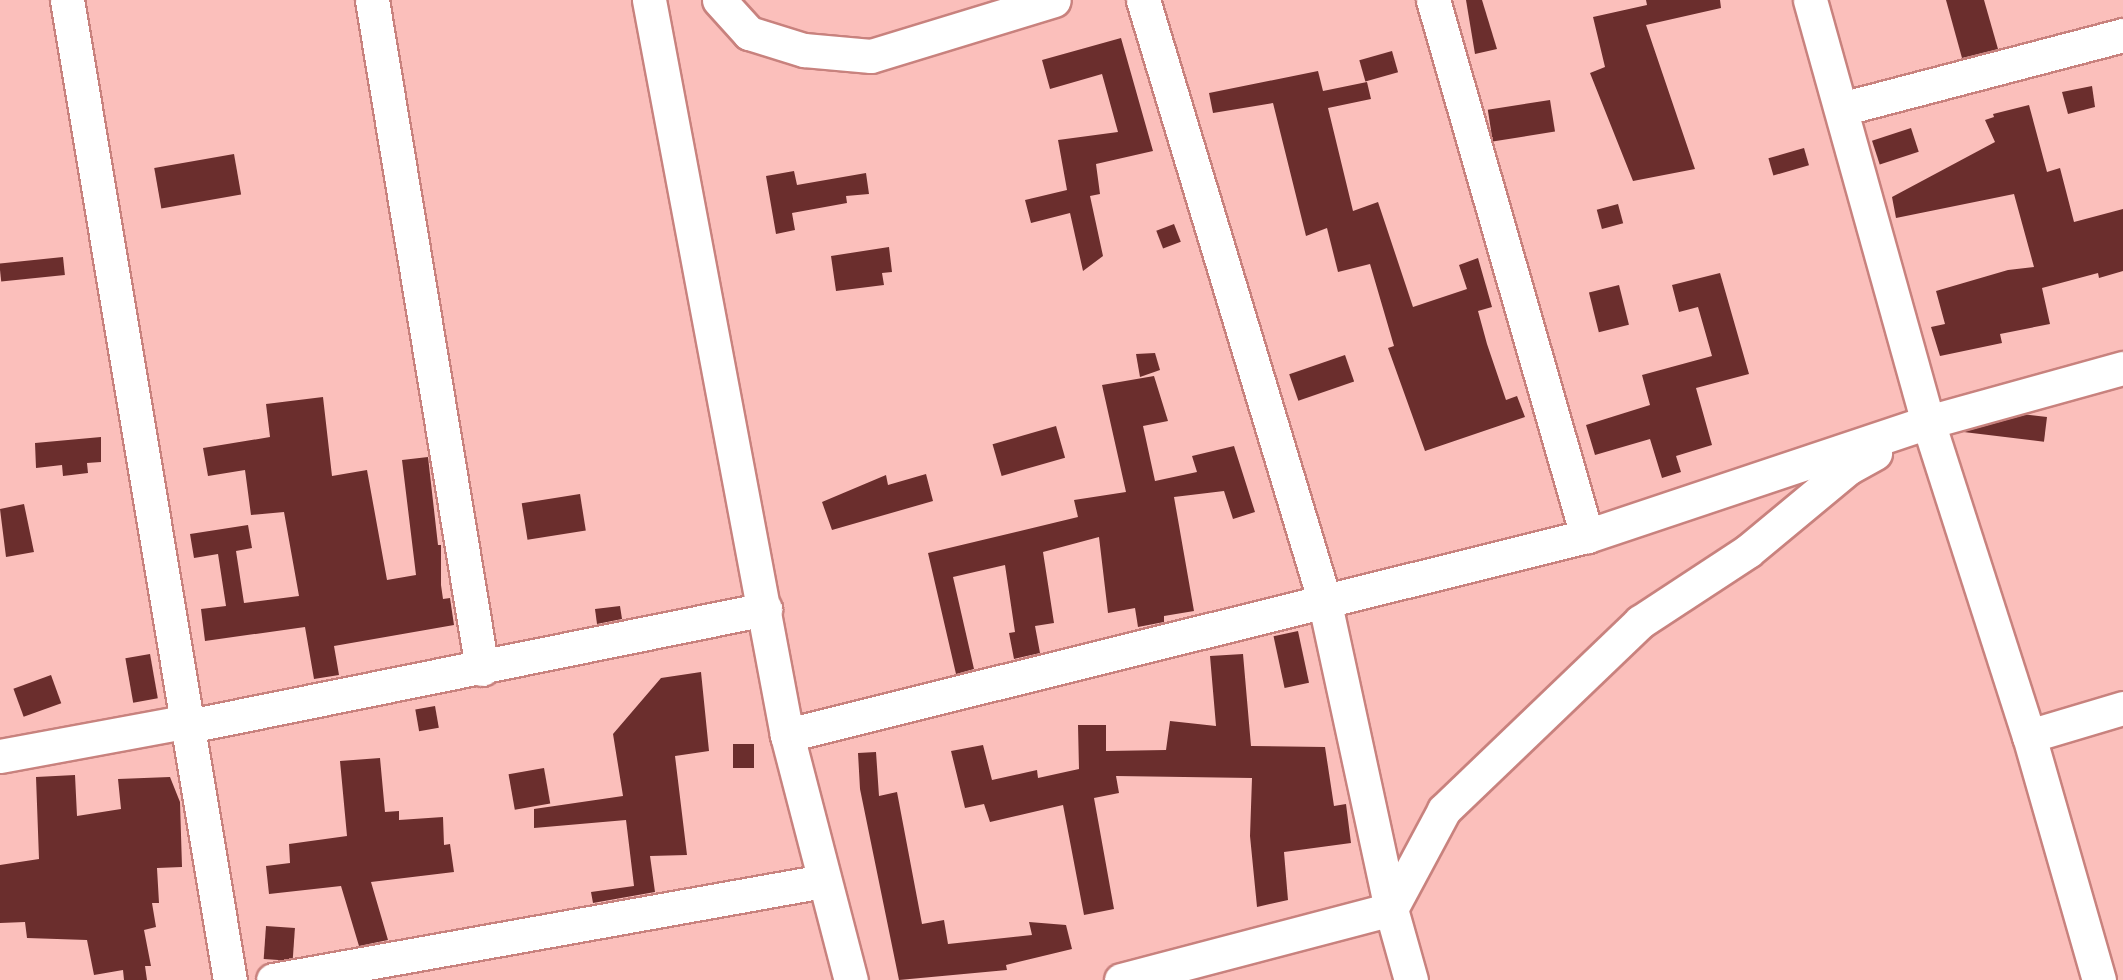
<!DOCTYPE html>
<html>
<head>
<meta charset="utf-8">
<style>
	body { margin:0 }
	#map { position:relative; width:2123px; height:980px; overflow:hidden; background:#fbbfbb; font-family:Montserrat,sans-serif }
	div>[style] { position:absolute }
	.building>* { inset:0; background:#6b2e2d; transform-origin:0 0 }
	.roads { filter:drop-shadow(2px 0 #c8827e) drop-shadow(-2px 0 #c8827e) drop-shadow(0 2px #c8827e) drop-shadow(0 -2px #c8827e) }
	.minor>* { height:33px; margin:-16.5px; padding:0 16.5px; transform-origin:16.5px; border-radius:16.5px; background:#fff }
	span { translate:-50% -50%; white-space:nowrap; text-align:center; line-height:1.15; -webkit-text-stroke:6px #fbbfbb; paint-order:stroke }
</style>
</head>
<body>
<div id="map">
	<div class="building">
		<i style="clip-path:polygon(1466px 0,1482px 0,1497px 49px,1475px 54px)"></i>
		<i style="clip-path:polygon(1646px 0,1720px 0,1721px 8px,1646px 25px,1695px 169px,1633px 181px,1590px 73px,1605px 67px,1593px 17px,1647px 5px)"></i>
		<i style="clip-path:polygon(1946px 0,1984px 0,1998px 49px,1962px 58px)"></i>
		<i style="clip-path:polygon(1121px 38px,1153px 151px,1096px 164px,1100px 194px,1090px 196px,1103px 256px,1083px 271px,1070px 213px,1031px 223px,1025px 200px,1067px 190px,1058px 140px,1118px 132px,1102px 74px,1050px 89px,1042px 60px)"></i>
		<i style="left:1392px;top:51px;width:22px;height:34px;rotate:74deg"></i>
		<i style="clip-path:polygon(1318px 71px,1323px 91px,1367px 82px,1371px 99px,1328px 108px,1353px 211px,1378px 202px,1413px 307px,1467px 289px,1459px 265px,1478px 258px,1492px 307px,1478px 311px,1487px 344px,1506px 400px,1517px 396px,1525px 417px,1425px 451px,1388px 348px,1394px 346px,1370px 264px,1338px 272px,1327px 228px,1306px 236px,1273px 103px,1213px 113px,1209px 93px)"></i>
		<i style="clip-path:polygon(2092px 86px,2095px 107px,2068px 114px,2062px 92px)"></i>
		<i style="left:1550px;top:100px;width:32px;height:63px;rotate:81deg"></i>
		<i style="clip-path:polygon(2029px 105px,2047px 172px,2060px 168px,2074px 222px,2123px 209px,2123px 271px,2099px 278px,2098px 273px,2042px 288px,2050px 324px,2000px 334px,2002px 343px,1940px 356px,1931px 327px,1945px 324px,1936px 291px,2008px 270px,2034px 267px,2014px 194px,1896px 218px,1892px 197px,1995px 142px,1985px 120px,1994px 117px,1993px 114px)"></i>
		<i style="left:1911px;top:128px;width:25px;height:41px;rotate:72deg"></i>
		<i style="left:1804px;top:148px;width:18px;height:37px;rotate:74deg"></i>
		<i style="left:234px;top:154px;width:41px;height:81px;rotate:80deg"></i>
		<i style="clip-path:polygon(794px 171px,797px 185px,866px 173px,869px 194px,846px 196px,847px 203px,792px 213px,795px 230px,776px 234px,766px 176px)"></i>
		<i style="left:1618px;top:204px;width:20px;height:22px;rotate:75deg"></i>
		<i style="left:1174px;top:224px;width:19px;height:19px;rotate:69deg"></i>
		<i style="clip-path:polygon(889px 247px,892px 272px,882px 273px,884px 285px,836px 291px,831px 256px)"></i>
		<i style="left:63px;top:257px;width:18px;height:64px;rotate:84deg"></i>
		<i style="clip-path:polygon(1720px 273px,1749px 374px,1696px 388px,1712px 445px,1676px 456px,1681px 472px,1662px 478px,1650px 439px,1595px 455px,1586px 425px,1650px 405px,1642px 375px,1712px 356px,1698px 307px,1679px 312px,1672px 285px)"></i>
		<i style="left:1619px;top:285px;width:41px;height:31px;rotate:76deg"></i>
		<i style="clip-path:polygon(1155px 353px,1160px 370px,1140px 377px,1136px 354px)"></i>
		<i style="left:1345px;top:355px;width:28px;height:59px;rotate:71deg"></i>
		<i style="clip-path:polygon(1154px 376px,1168px 421px,1143px 426px,1155px 481px,1197px 472px,1192px 456px,1234px 446px,1255px 512px,1233px 519px,1224px 491px,1174px 497px,1194px 611px,1164px 616px,1164px 622px,1138px 627px,1135px 608px,1108px 613px,1099px 537px,1043px 552px,1054px 623px,1035px 626px,1040px 653px,1014px 659px,1009px 633px,1015px 632px,1005px 565px,953px 577px,974px 669px,956px 674px,928px 553px,1078px 517px,1074px 500px,1126px 492px,1102px 385px)"></i>
		<i style="clip-path:polygon(323px 397px,332px 476px,367px 470px,387px 580px,416px 575px,402px 460px,428px 457px,438px 545px,441px 545px,441px 585px,443px 599px,450px 598px,454px 625px,334px 646px,339px 675px,314px 679px,305px 627px,205px 641px,201px 609px,226px 606px,218px 554px,194px 558px,190px 534px,248px 525px,252px 548px,236px 551px,244px 603px,299px 596px,284px 512px,251px 515px,245px 470px,208px 476px,203px 448px,270px 437px,266px 404px)"></i>
		<i style="left:2047px;top:417px;width:25px;height:83px;rotate:97deg"></i>
		<i style="left:1056px;top:426px;width:33px;height:66px;rotate:74deg"></i>
		<i style="clip-path:polygon(101px 437px,101px 462px,87px 463px,88px 473px,63px 476px,62px 465px,36px 468px,35px 443px)"></i>
		<i style="clip-path:polygon(926px 474px,933px 501px,832px 530px,822px 502px,886px 475px,888px 485px)"></i>
		<i style="left:580px;top:494px;width:37px;height:59px;rotate:81deg"></i>
		<i style="clip-path:polygon(24px 504px,34px 552px,6px 557px,0 509px)"></i>
		<i style="clip-path:polygon(620px 606px,622px 619px,597px 624px,595px 609px)"></i>
		<i style="left:1298px;top:631px;width:53px;height:25px;rotate:78deg"></i>
		<i style="left:150px;top:654px;width:45px;height:25px;rotate:80deg"></i>
		<i style="clip-path:polygon(1243px 654px,1251px 746px,1325px 747px,1334px 806px,1346px 804px,1351px 843px,1284px 852px,1288px 900px,1257px 907px,1250px 836px,1252px 778px,1116px 776px,1119px 793px,1094px 798px,1114px 909px,1084px 915px,1063px 805px,990px 822px,984px 804px,965px 808px,951px 751px,983px 745px,992px 780px,1037px 770px,1038px 778px,1079px 769px,1078px 725px,1106px 725px,1106px 751px,1166px 750px,1170px 721px,1216px 726px,1210px 656px)"></i>
		<i style="clip-path:polygon(701px 672px,709px 751px,675px 756px,687px 855px,650px 856px,655px 892px,593px 903px,591px 892px,634px 886px,626px 820px,534px 828px,534px 809px,623px 796px,613px 734px,661px 678px)"></i>
		<i style="left:51px;top:675px;width:30px;height:40px;rotate:70deg"></i>
		<i style="left:435px;top:706px;width:22px;height:20px;rotate:80deg"></i>
		<i style="left:733px;top:744px;width:21px;height:24px"></i>
		<i style="clip-path:polygon(876px 752px,879px 796px,897px 792px,922px 924px,944px 920px,948px 944px,1032px 935px,1029px 922px,1066px 925px,1072px 949px,1006px 965px,1007px 970px,899px 980px,860px 789px,858px 753px)"></i>
		<i style="clip-path:polygon(380px 758px,385px 812px,399px 811px,399px 820px,443px 817px,444px 845px,450px 844px,454px 872px,371px 882px,388px 940px,359px 946px,341px 886px,269px 894px,266px 866px,290px 863px,289px 844px,347px 836px,340px 761px)"></i>
		<i style="left:544px;top:768px;width:36px;height:36px;rotate:80deg"></i>
		<i style="clip-path:polygon(75px 775px,77px 816px,121px 809px,118px 779px,170px 777px,180px 802px,182px 867px,157px 868px,159px 903px,152px 903px,156px 927px,144px 930px,151px 966px,145px 966px,147px 980px,124px 980px,123px 970px,94px 975px,87px 940px,27px 938px,25px 922px,0 923px,0 865px,39px 859px,36px 777px)"></i>
		<i style="left:266px;top:926px;width:29px;height:33px;rotate:4deg"></i>
	</div>
	<div class="roads">
		<div class="minor">
			<i style="left:67px;top:0;width:993px;rotate:80.56deg"></i>
			<i style="left:372px;top:0;width:678px;rotate:80.66deg"></i>
			<i style="left:649px;top:0;width:748px;rotate:79.37deg"></i>
			<i style="left:787px;top:735px;width:253px;rotate:75.4deg"></i>
			<i style="left:719px;top:0;width:45px;rotate:47.7deg"></i>
			<i style="left:749px;top:33px;width:58px;rotate:17.2deg"></i>
			<i style="left:804px;top:50px;width:67px;rotate:5.1deg"></i>
			<i style="left:871px;top:56px;width:191px;rotate:-17deg"></i>
			<i style="left:1143px;top:0;width:626px;rotate:73.19deg"></i>
			<i style="left:1324px;top:599px;width:317px;rotate:77.8deg"></i>
			<i style="left:1391px;top:909px;width:74px;rotate:74.3deg"></i>
			<i style="left:1433px;top:0;width:558px;rotate:73.97deg"></i>
			<i style="left:1810px;top:0;width:438px;rotate:74.4deg"></i>
			<i style="left:1928px;top:422px;width:330px;rotate:72.2deg"></i>
			<i style="left:2029px;top:736px;width:254px;rotate:74deg"></i>
			<i style="left:1841px;top:109px;width:292px;rotate:-14.7deg"></i>
			<i style="left:787px;top:735px;width:824px;rotate:-13.97deg"></i>
			<i style="left:1587px;top:536px;width:360px;rotate:-18.5deg"></i>
			<i style="left:1928px;top:422px;width:202px;rotate:-15.5deg"></i>
			<i style="left:2029px;top:736px;width:98px;rotate:-16.6deg"></i>
			<i style="left:0;top:756px;width:191px;rotate:-10.5deg"></i>
			<i style="left:188px;top:721px;width:5px;rotate:79deg"></i>
			<i style="left:189px;top:726px;width:588px;rotate:-11.48deg"></i>
			<i style="left:273px;top:980px;width:559px;rotate:-10.2deg"></i>
			<i style="left:1121px;top:980px;width:279px;rotate:-14.7deg"></i>
			<i style="left:1391px;top:909px;width:112px;rotate:-61.8deg"></i>
			<i style="left:1444px;top:810px;width:272px;rotate:-43.8deg"></i>
			<i style="left:1640px;top:622px;width:129px;rotate:-33.3deg"></i>
			<i style="left:1748px;top:551px;width:130px;rotate:-39.7deg"></i>
			<i style="left:1848px;top:468px;width:31px;rotate:-29deg"></i>
		</div>
	</div>
</div>
</body>
</html>
